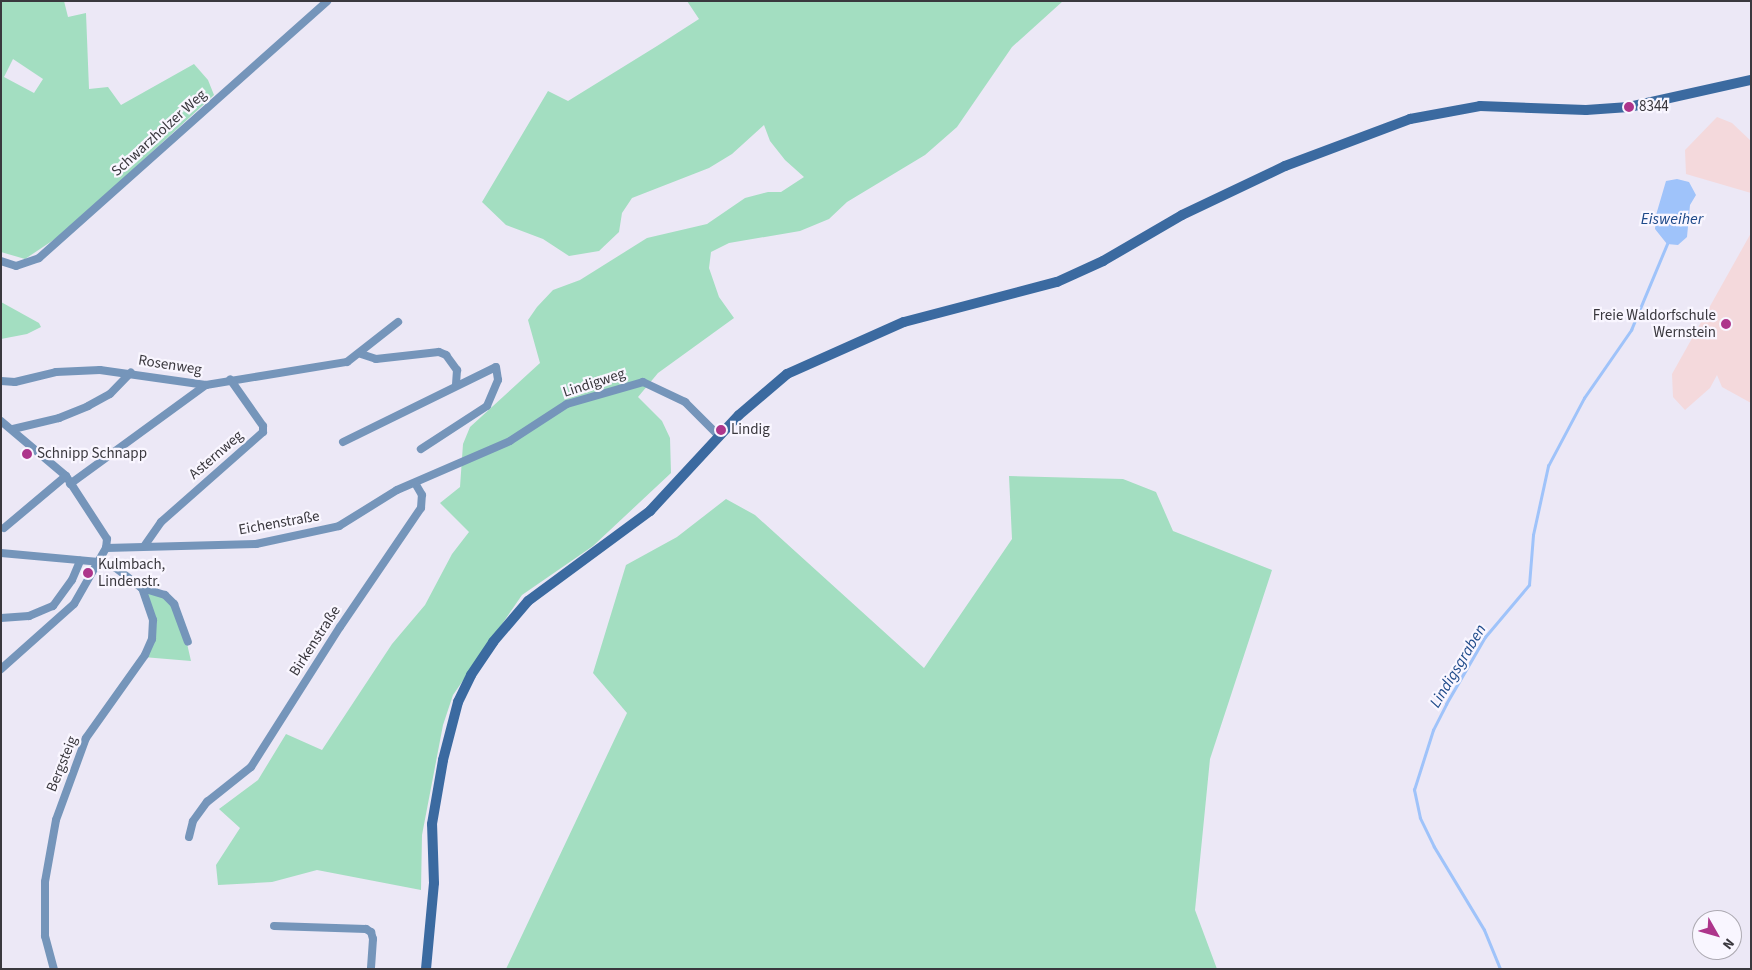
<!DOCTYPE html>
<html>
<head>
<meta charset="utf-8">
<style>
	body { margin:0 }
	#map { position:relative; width:1752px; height:970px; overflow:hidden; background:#ece8f6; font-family:"Source Sans 3",sans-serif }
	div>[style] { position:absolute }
	.education>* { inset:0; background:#f4d9dc }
	.green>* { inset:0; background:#a3dec1 }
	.water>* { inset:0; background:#9fc3fa }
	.stream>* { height:2.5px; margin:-1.25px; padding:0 1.25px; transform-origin:1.25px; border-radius:1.25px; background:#9fc3fa }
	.street>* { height:8px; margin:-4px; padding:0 4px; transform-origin:4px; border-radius:4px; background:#7595ba }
	.secondary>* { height:10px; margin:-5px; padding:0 5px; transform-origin:5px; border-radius:5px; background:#3b6aa0 }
	.dots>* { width:14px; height:14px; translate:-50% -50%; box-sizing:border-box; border:2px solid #f9f6ff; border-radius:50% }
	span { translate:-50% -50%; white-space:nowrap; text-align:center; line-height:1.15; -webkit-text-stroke:4.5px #f9f6ff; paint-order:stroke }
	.poi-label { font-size:15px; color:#3a383e }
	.left { translate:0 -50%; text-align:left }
	.right { translate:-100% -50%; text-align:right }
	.street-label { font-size:15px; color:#3a383e }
	.water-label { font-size:16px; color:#1d4989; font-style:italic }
	.frame { position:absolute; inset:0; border:2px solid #3a383e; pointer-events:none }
	.north { position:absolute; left:1692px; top:910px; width:50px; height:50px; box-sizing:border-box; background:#f9f6ff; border:1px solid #adaab2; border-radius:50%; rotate:128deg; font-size:14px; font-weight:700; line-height:20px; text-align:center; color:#3a383e }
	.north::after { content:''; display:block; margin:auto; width:18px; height:22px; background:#ad358b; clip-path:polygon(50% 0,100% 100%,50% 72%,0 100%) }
</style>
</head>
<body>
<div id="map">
	<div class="education">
		<i style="clip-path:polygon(1717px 117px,1732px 123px,1751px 141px,1751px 193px,1686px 174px,1685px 150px)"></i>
		<i style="clip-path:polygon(1751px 233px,1751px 403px,1722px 387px,1717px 375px,1710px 388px,1685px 410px,1673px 397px,1672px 374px)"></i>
	</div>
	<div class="green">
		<i style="clip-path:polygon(evenodd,1px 1px,64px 1px,68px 17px,86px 13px,89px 89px,108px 87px,121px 105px,194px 64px,208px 80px,214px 95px,64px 233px,25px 259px,1px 252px,1px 1px,13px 59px,43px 79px,34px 93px,4px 77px,13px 59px)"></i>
		<i style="clip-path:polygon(687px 1px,1063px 1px,1012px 47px,957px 127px,925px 155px,847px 202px,829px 219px,800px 231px,729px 243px,711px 252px,709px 268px,719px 297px,734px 318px,658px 373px,638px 397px,662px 421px,670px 438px,671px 473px,593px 546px,522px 595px,453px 695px,443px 725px,422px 835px,421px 890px,317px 870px,272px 882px,218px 885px,216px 865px,240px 828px,219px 809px,258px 780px,286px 734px,322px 750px,392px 644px,425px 605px,452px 554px,469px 532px,440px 503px,460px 487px,463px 444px,470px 427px,540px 363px,528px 320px,537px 307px,553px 290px,580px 280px,647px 238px,707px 224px,745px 198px,768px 192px,781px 192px,804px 177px,785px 160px,770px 141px,764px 125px,732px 154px,709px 168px,632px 198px,622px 213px,619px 232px,599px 251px,569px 256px,543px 239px,506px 225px,482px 202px,548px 91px,568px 101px,657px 46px,699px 19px)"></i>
		<i style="clip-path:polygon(1px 302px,39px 323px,41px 327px,27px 334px,1px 339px)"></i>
		<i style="clip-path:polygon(1009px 476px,1123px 479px,1156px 492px,1173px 531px,1272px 570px,1210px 759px,1195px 910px,1217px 969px,506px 969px,627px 713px,593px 673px,626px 565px,677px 537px,726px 499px,755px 515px,924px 668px,1012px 539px)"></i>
		<i style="clip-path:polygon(142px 588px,165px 595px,180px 613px,191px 661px,143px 657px,154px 631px)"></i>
	</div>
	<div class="water">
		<i style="clip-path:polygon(1677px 179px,1689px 182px,1696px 195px,1690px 205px,1687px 237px,1678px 245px,1667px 244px,1655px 229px,1656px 215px,1666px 181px)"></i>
	</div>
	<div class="stream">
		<i style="left:1500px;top:969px;width:42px;rotate:-112.3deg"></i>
		<i style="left:1484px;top:930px;width:97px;rotate:-121.1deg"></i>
		<i style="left:1434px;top:847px;width:32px;rotate:-116deg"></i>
		<i style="left:1420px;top:818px;width:29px;rotate:-102deg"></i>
		<i style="left:1414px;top:790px;width:63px;rotate:-72.4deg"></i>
		<i style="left:1433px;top:730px;width:29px;rotate:-63deg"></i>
		<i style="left:1446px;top:704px;width:78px;rotate:-59.8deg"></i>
		<i style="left:1485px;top:637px;width:68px;rotate:-49.8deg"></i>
		<i style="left:1529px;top:585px;width:50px;rotate:-85.4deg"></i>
		<i style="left:1533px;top:535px;width:71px;rotate:-77.7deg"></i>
		<i style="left:1548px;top:466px;width:77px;rotate:-62.1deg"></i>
		<i style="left:1584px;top:398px;width:83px;rotate:-55.3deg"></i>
		<i style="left:1631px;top:330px;width:93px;rotate:-67.3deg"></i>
	</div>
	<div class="street">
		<i style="left:1px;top:261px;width:16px;rotate:18deg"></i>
		<i style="left:16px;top:266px;width:24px;rotate:-19deg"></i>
		<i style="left:39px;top:258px;width:386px;rotate:-41.7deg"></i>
		<i style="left:361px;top:354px;width:16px;rotate:18deg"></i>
		<i style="left:376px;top:359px;width:63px;rotate:-6.3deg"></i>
		<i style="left:439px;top:352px;width:8px;rotate:23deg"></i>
		<i style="left:446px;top:355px;width:19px;rotate:54deg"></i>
		<i style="left:457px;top:370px;width:15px;rotate:94deg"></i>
		<i style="left:1px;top:381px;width:14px;rotate:4deg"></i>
		<i style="left:15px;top:382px;width:42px;rotate:-13.7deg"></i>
		<i style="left:56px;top:372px;width:44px;rotate:-2.6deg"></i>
		<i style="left:100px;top:370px;width:107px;rotate:8.1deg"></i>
		<i style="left:206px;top:385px;width:143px;rotate:-9.3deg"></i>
		<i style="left:347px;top:362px;width:65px;rotate:-38.1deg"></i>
		<i style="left:1px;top:421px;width:85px;rotate:40.2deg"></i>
		<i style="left:66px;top:476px;width:75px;rotate:56.9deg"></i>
		<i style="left:107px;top:539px;width:9px;rotate:96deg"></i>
		<i style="left:106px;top:548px;width:64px;rotate:119.7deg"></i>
		<i style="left:74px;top:604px;width:98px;rotate:138.3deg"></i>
		<i style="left:13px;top:429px;width:47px;rotate:-13.4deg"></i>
		<i style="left:59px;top:418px;width:31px;rotate:-22deg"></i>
		<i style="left:88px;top:406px;width:25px;rotate:-29deg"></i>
		<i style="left:110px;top:394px;width:30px;rotate:-46deg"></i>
		<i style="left:343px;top:442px;width:170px;rotate:-26.1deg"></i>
		<i style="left:496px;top:367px;width:13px;rotate:81deg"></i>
		<i style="left:498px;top:380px;width:28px;rotate:113deg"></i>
		<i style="left:487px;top:406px;width:79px;rotate:146.9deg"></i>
		<i style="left:70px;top:484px;width:168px;rotate:-36.1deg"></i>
		<i style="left:4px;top:528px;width:81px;rotate:-40deg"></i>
		<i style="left:145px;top:545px;width:28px;rotate:-55deg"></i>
		<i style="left:161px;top:522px;width:136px;rotate:-41.4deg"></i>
		<i style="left:263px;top:432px;width:6px;rotate:-90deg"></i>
		<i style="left:263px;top:426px;width:57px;rotate:-125.1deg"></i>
		<i style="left:106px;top:548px;width:150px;rotate:-1.5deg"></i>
		<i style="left:256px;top:544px;width:85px;rotate:-12.2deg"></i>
		<i style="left:339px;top:526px;width:68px;rotate:-31.8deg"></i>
		<i style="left:397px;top:490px;width:123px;rotate:-23.4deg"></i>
		<i style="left:510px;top:441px;width:68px;rotate:-33deg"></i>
		<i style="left:567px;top:404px;width:79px;rotate:-16.1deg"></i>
		<i style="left:643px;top:382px;width:47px;rotate:25.5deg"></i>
		<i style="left:685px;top:402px;width:49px;rotate:45deg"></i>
		<i style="left:1px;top:553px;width:98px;rotate:5.2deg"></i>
		<i style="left:99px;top:562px;width:18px;rotate:19deg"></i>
		<i style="left:116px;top:568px;width:33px;rotate:38deg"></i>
		<i style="left:142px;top:588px;width:34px;rotate:71deg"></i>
		<i style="left:153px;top:620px;width:19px;rotate:93deg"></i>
		<i style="left:152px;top:639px;width:17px;rotate:114deg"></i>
		<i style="left:145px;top:655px;width:102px;rotate:125.4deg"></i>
		<i style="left:86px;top:738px;width:87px;rotate:110.1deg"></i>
		<i style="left:56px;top:820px;width:63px;rotate:100.1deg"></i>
		<i style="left:45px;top:882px;width:54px;rotate:90deg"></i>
		<i style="left:45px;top:936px;width:34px;rotate:75deg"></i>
		<i style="left:142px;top:588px;width:24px;rotate:17deg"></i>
		<i style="left:165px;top:595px;width:13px;rotate:45deg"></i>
		<i style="left:174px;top:604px;width:40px;rotate:69.8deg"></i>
		<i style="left:1px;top:618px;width:28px;rotate:-4deg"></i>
		<i style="left:29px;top:616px;width:26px;rotate:-23deg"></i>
		<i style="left:53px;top:606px;width:32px;rotate:-54deg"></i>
		<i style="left:72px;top:580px;width:21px;rotate:-67deg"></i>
		<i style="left:189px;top:837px;width:16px;rotate:-76deg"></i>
		<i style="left:193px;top:821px;width:24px;rotate:-54deg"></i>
		<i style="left:207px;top:802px;width:56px;rotate:-38.5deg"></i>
		<i style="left:251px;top:767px;width:166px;rotate:-57.6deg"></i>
		<i style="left:340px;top:627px;width:144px;rotate:-55.8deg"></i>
		<i style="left:421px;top:508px;width:13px;rotate:-86deg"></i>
		<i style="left:422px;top:495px;width:14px;rotate:-120deg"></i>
		<i style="left:274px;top:926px;width:92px;rotate:1.9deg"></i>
		<i style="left:366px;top:929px;width:6px;rotate:31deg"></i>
		<i style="left:371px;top:932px;width:7px;rotate:74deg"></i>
		<i style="left:373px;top:939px;width:30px;rotate:94deg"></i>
	</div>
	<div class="secondary">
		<i style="left:426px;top:969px;width:86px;rotate:-84.7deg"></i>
		<i style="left:434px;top:883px;width:59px;rotate:-91.9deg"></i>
		<i style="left:432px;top:824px;width:65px;rotate:-80.2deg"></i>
		<i style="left:443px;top:760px;width:60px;rotate:-75.5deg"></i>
		<i style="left:458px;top:702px;width:30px;rotate:-64deg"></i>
		<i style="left:471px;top:675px;width:40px;rotate:-56deg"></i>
		<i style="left:493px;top:642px;width:54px;rotate:-49.5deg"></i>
		<i style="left:528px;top:601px;width:152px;rotate:-36.4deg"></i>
		<i style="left:650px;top:511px;width:131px;rotate:-47.2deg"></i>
		<i style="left:739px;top:415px;width:63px;rotate:-40.5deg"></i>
		<i style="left:787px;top:374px;width:128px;rotate:-24deg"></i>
		<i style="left:904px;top:322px;width:158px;rotate:-14.7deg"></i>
		<i style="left:1057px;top:282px;width:51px;rotate:-24.5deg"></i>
		<i style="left:1103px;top:261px;width:91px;rotate:-30.2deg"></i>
		<i style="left:1182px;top:215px;width:114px;rotate:-25.4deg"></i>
		<i style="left:1285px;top:166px;width:134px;rotate:-20.6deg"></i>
		<i style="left:1410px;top:119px;width:71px;rotate:-10.5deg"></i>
		<i style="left:1480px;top:106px;width:106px;rotate:2.2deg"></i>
		<i style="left:1586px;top:110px;width:43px;rotate:-4deg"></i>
		<i style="left:1629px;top:107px;width:125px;rotate:-12.5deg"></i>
	</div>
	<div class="dots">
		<i style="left:1629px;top:107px;background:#ad358b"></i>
		<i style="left:1726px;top:324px;background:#ad358b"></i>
		<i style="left:721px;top:430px;background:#ad358b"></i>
		<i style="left:27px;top:454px;background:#ad358b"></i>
		<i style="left:88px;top:573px;background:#ad358b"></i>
	</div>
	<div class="poi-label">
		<span class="left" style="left:1639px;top:107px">8344</span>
		<span class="right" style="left:1716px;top:324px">Freie Waldorfschule<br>Wernstein</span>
		<span class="left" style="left:731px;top:430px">Lindig</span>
		<span class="left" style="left:37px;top:454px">Schnipp Schnapp</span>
		<span class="left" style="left:98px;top:573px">Kulmbach,<br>Lindenstr.</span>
	</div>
	<div class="street-label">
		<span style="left:159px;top:133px;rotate:-42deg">Schwarzholzer Weg</span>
		<span style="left:170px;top:365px;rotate:9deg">Rosenweg</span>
		<span style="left:594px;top:383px;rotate:-18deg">Lindigweg</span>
		<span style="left:216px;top:455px;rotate:-41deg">Asternweg</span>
		<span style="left:279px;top:523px;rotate:-10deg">Eichenstraße</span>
		<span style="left:315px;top:641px;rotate:-57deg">Birkenstraße</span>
		<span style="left:62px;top:764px;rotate:-68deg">Bergsteig</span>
	</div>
	<div class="water-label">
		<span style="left:1672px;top:219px">Eisweiher</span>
		<span style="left:1458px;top:666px;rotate:-59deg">Lindigsgraben</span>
	</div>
	<div class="frame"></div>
	<div class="north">N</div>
</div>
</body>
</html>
